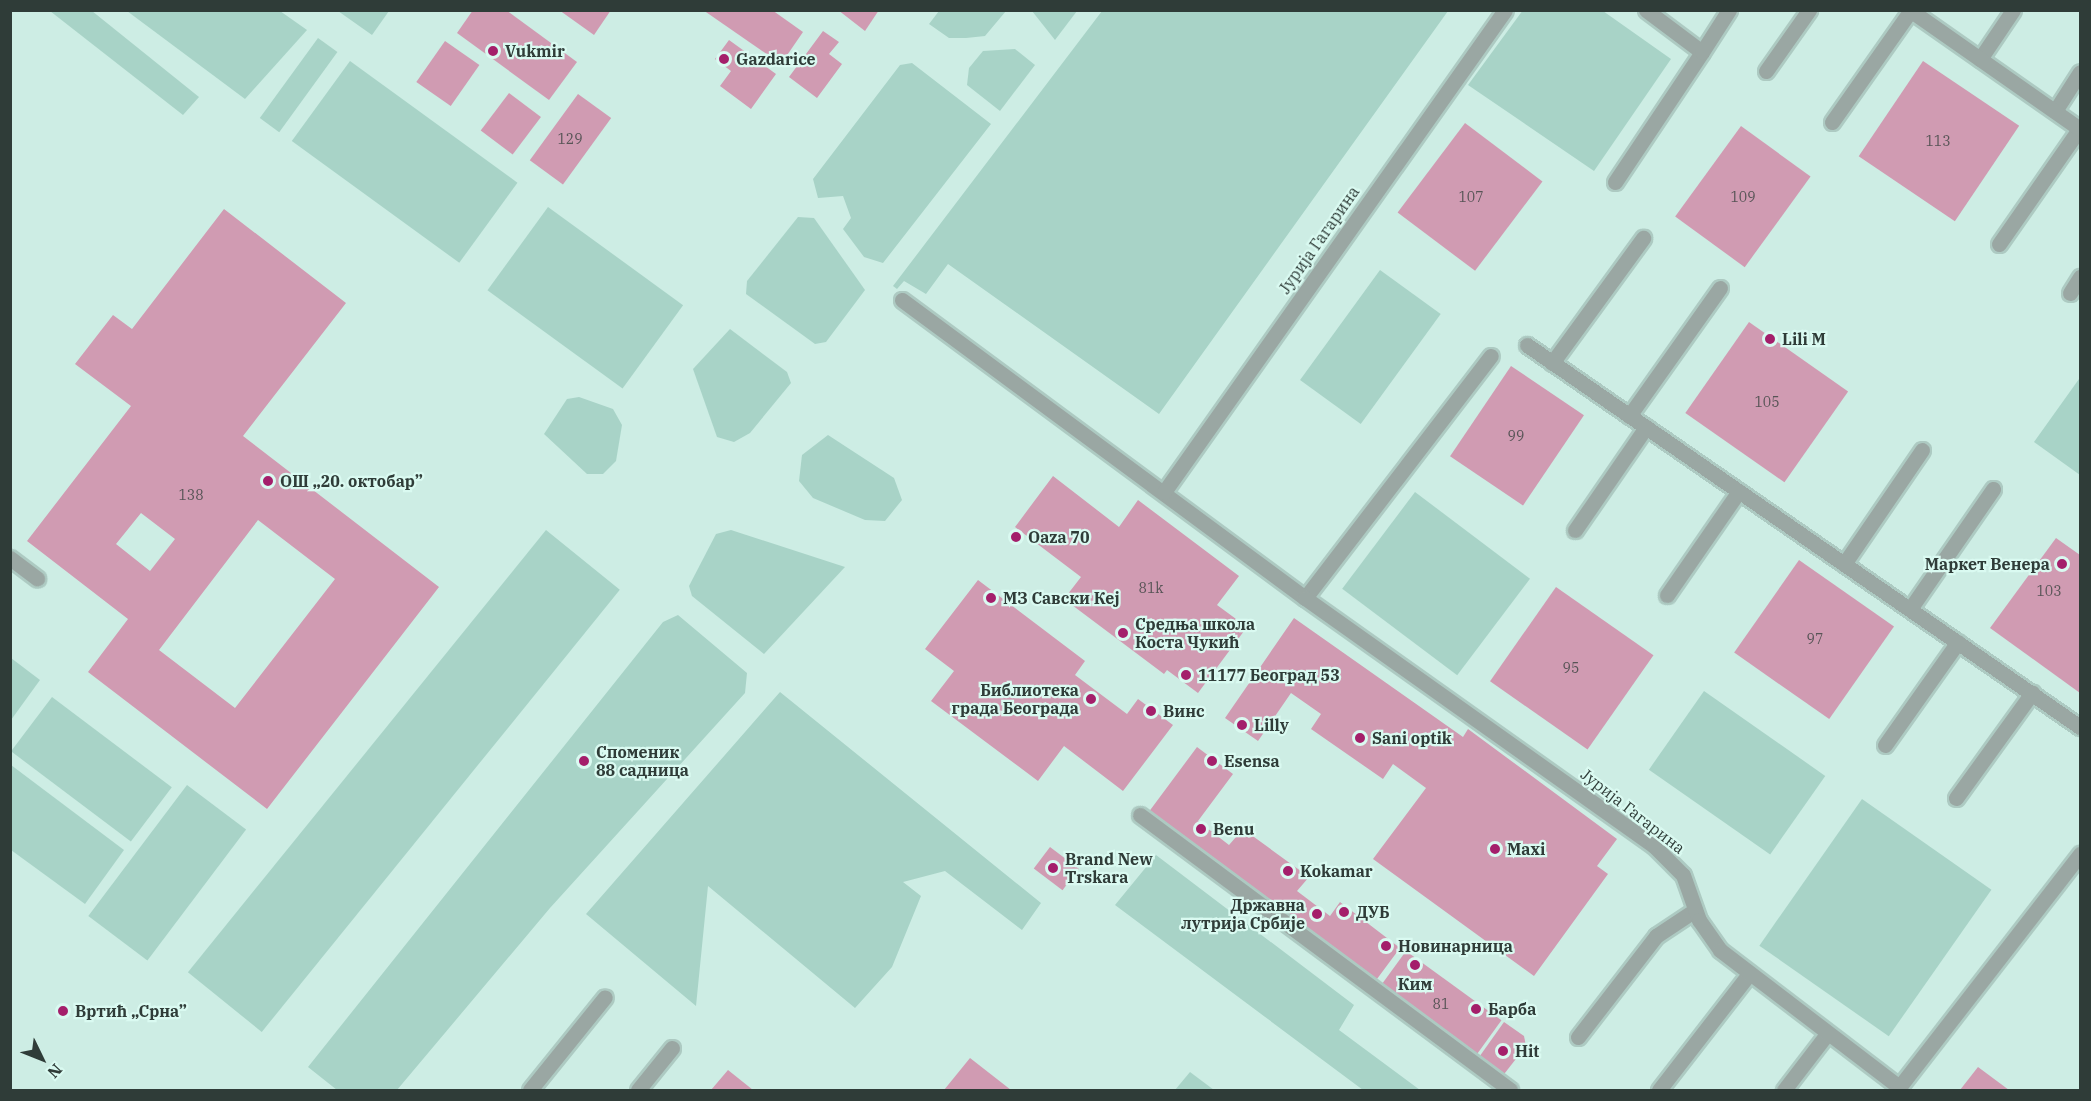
<!DOCTYPE html>
<html>
<head>
<meta charset="utf-8">
<style>
	body { margin:0 }
	#map { position:relative; width:2091px; height:1101px; overflow:hidden; background:#cdede4; font-family:"IBM Plex Serif",serif }
	div>[style] { position:absolute }
	.green>* { inset:0; background:#a8d3c7; transform-origin:0 0 }
	.building>* { inset:0; background:#d09bb2; transform-origin:0 0 }
	.roads { filter:drop-shadow(2px 0 #adcac2) drop-shadow(-2px 0 #adcac2) drop-shadow(0 2px #adcac2) drop-shadow(0 -2px #adcac2) }
	.service>* { height:15px; margin:-7.5px; padding:0 7.5px; transform-origin:7.5px; border-radius:7.5px; background:#9aa7a3 }
	.minor>* { height:15px; margin:-7.5px; padding:0 7.5px; transform-origin:7.5px; border-radius:7.5px; background:#9aa7a3 }
	.dots>* { width:16px; height:16px; translate:-50% -50%; box-sizing:border-box; border:3px solid #dafaf1; border-radius:50% }
	span { translate:-50% -50%; white-space:nowrap; text-align:center; line-height:1.15; -webkit-text-stroke:4.5px #dafaf1; paint-order:stroke }
	.number-label { font-size:14px; color:#575456 }
	.number-label span { -webkit-text-stroke-width:0 }
	.poi-label { font-size:16px; color:#2f3c38; font-weight:700 }
	.left { translate:0 -50%; text-align:left }
	.right { translate:-100% -50%; text-align:right }
	.street-label { font-size:16px; color:#2f3c38 }
	.frame { position:absolute; inset:0; border:12px solid #2f3c38; pointer-events:none }
	.north { position:absolute; left:12px; top:1029px; width:60px; height:60px; -webkit-text-stroke:4px #dafaf1; paint-order:stroke; rotate:133deg; font-size:16px; font-weight:700; line-height:24px; text-align:center; color:#2f3c38 }
	.north::after { content:''; display:block; margin:auto; width:21px; height:27px; background:#2f3c38; clip-path:polygon(50% 0,100% 100%,50% 72%,0 100%) }
</style>
</head>
<body>
<div id="map">
	<div class="green">
		<i style="clip-path:polygon(1523px 10px,1603px 11px,1671px 59px,1594px 171px,1468px 85px)"></i>
		<i style="clip-path:polygon(50px 11px,92px 11px,199px 97px,183px 115px)"></i>
		<i style="clip-path:polygon(127px 11px,280px 11px,307px 30px,245px 99px)"></i>
		<i style="clip-path:polygon(338px 11px,389px 11px,372px 35px)"></i>
		<i style="clip-path:polygon(939px 11px,939px 10px,1006px 11px,985px 36px,966px 38px,949px 38px,929px 24px)"></i>
		<i style="clip-path:polygon(1032px 11px,1077px 11px,1055px 40px)"></i>
		<i style="clip-path:polygon(1102px 11px,1448px 11px,1159px 414px,948px 264px,926px 294px,904px 281px,897px 289px,893px 286px)"></i>
		<i style="left:318px;top:38px;width:24px;height:99px;rotate:36deg"></i>
		<i style="clip-path:polygon(1015px 49px,1035px 65px,1000px 111px,967px 85px,969px 68px,983px 51px)"></i>
		<i style="left:350px;top:61px;width:207px;height:99px;rotate:36deg"></i>
		<i style="clip-path:polygon(912px 63px,991px 124px,883px 263px,864px 257px,843px 229px,851px 218px,843px 196px,818px 198px,813px 179px,900px 65px)"></i>
		<i style="left:548px;top:207px;width:167px;height:103px;rotate:36deg"></i>
		<i style="clip-path:polygon(798px 217px,814px 218px,865px 290px,826px 342px,815px 344px,746px 294px,747px 281px)"></i>
		<i style="left:1380px;top:270px;width:75px;height:136px;rotate:36deg"></i>
		<i style="clip-path:polygon(730px 329px,787px 372px,791px 383px,750px 433px,734px 442px,717px 437px,693px 369px)"></i>
		<i style="clip-path:polygon(2079px 379px,2080px 380px,2080px 475px,2034px 442px)"></i>
		<i style="clip-path:polygon(579px 397px,613px 409px,622px 425px,616px 461px,603px 474px,587px 474px,544px 434px,567px 399px)"></i>
		<i style="clip-path:polygon(828px 435px,894px 478px,902px 500px,885px 521px,865px 520px,813px 498px,799px 481px,802px 455px)"></i>
		<i style="left:1415px;top:492px;width:144px;height:121px;rotate:37deg"></i>
		<i style="left:546px;top:530px;width:95px;height:569px;rotate:39deg"></i>
		<i style="clip-path:polygon(731px 530px,845px 567px,764px 654px,692px 596px,689px 586px,716px 534px)"></i>
		<i style="clip-path:polygon(678px 615px,747px 673px,745px 693px,550px 908px,397px 1090px,337px 1090px,308px 1067px,663px 622px)"></i>
		<i style="clip-path:polygon(11px 658px,40px 680px,11px 720px,10px 720px)"></i>
		<i style="left:1704px;top:691px;width:148px;height:96px;rotate:35deg"></i>
		<i style="clip-path:polygon(780px 692px,1041px 903px,1022px 930px,945px 871px,903px 882px,921px 896px,892px 967px,855px 1008px,708px 886px,696px 1006px,586px 914px)"></i>
		<i style="left:52px;top:697px;width:150px;height:68px;rotate:37deg"></i>
		<i style="clip-path:polygon(11px 765px,124px 850px,85px 904px,11px 850px)"></i>
		<i style="left:187px;top:785px;width:74px;height:164px;rotate:37deg"></i>
		<i style="left:1862px;top:799px;width:158px;height:179px;rotate:35deg"></i>
		<i style="clip-path:polygon(1156px 855px,1354px 1005px,1339px 1030px,1420px 1090px,1363px 1090px,1115px 905px)"></i>
		<i style="clip-path:polygon(1190px 1072px,1214px 1090px,1175px 1090px)"></i>
	</div>
	<div class="building">
		<i style="clip-path:polygon(473px 10px,506px 10px,577px 62px,549px 100px,457px 33px)"></i>
		<i style="clip-path:polygon(559px 10px,611px 10px,594px 35px)"></i>
		<i style="clip-path:polygon(703px 10px,772px 10px,803px 32px,781px 64px)"></i>
		<i style="clip-path:polygon(838px 10px,879px 10px,865px 31px)"></i>
		<i style="clip-path:polygon(823px 31px,839px 42px,829px 54px,842px 64px,817px 98px,789px 77px)"></i>
		<i style="clip-path:polygon(729px 40px,776px 74px,751px 109px,720px 86px,731px 71px,715px 59px)"></i>
		<i style="left:445px;top:41px;width:42px;height:50px;rotate:35deg"></i>
		<i style="left:1923px;top:61px;width:116px;height:115px;rotate:34deg"></i>
		<i style="left:509px;top:93px;width:40px;height:47px;rotate:37deg"></i>
		<i style="left:578px;top:94px;width:41px;height:82px;rotate:36deg"></i>
		<i style="left:1465px;top:123px;width:97px;height:112px;rotate:37deg"></i>
		<i style="left:1741px;top:126px;width:86px;height:112px;rotate:36deg"></i>
		<i style="clip-path:polygon(evenodd,224px 209px,346px 303px,243px 436px,439px 587px,267px 809px,88px 672px,128px 619px,27px 541px,131px 406px,75px 364px,113px 315px,132px 329px,224px 209px,141px 513px,175px 539px,150px 571px,116px 544px,141px 513px,224px 209px,258px 520px,335px 579px,235px 708px,159px 650px,258px 520px)"></i>
		<i style="left:1749px;top:322px;width:121px;height:111px;rotate:35deg"></i>
		<i style="left:1511px;top:366px;width:88px;height:109px;rotate:34deg"></i>
		<i style="clip-path:polygon(1053px 476px,1119px 527px,1138px 500px,1239px 576px,1217px 605px,1247px 627px,1198px 693px,1167px 670px,1164px 674px,1064px 599px,1081px 577px,1015px 527px)"></i>
		<i style="clip-path:polygon(2056px 538px,2080px 555px,2080px 693px,1990px 628px)"></i>
		<i style="left:1799px;top:560px;width:116px;height:113px;rotate:35deg"></i>
		<i style="clip-path:polygon(978px 580px,1085px 661px,1075px 675px,1127px 714px,1138px 699px,1173px 725px,1123px 791px,1064px 746px,1038px 781px,931px 701px,954px 671px,925px 649px)"></i>
		<i style="left:1556px;top:587px;width:119px;height:115px;rotate:35deg"></i>
		<i style="clip-path:polygon(1294px 618px,1463px 737px,1468px 729px,1617px 839px,1597px 866px,1608px 874px,1534px 976px,1373px 859px,1426px 788px,1393px 764px,1383px 779px,1311px 729px,1321px 714px,1291px 693px,1258px 741px,1225px 718px)"></i>
		<i style="clip-path:polygon(1197px 747px,1233px 774px,1198px 821px,1229px 845px,1243px 829px,1309px 877px,1297px 891px,1330px 916px,1340px 902px,1400px 948px,1374px 983px,1148px 813px)"></i>
		<i style="left:1050px;top:847px;width:36px;height:27px;rotate:37deg"></i>
		<i style="left:1406px;top:951px;width:118px;height:43px;rotate:36deg"></i>
		<i style="clip-path:polygon(1504px 1022px,1524px 1036px,1526px 1046px,1501px 1078px,1477px 1060px)"></i>
		<i style="clip-path:polygon(970px 1058px,1011px 1090px,944px 1090px)"></i>
		<i style="clip-path:polygon(1978px 1067px,2009px 1090px,1960px 1090px)"></i>
		<i style="clip-path:polygon(728px 1070px,753px 1090px,711px 1090px)"></i>
	</div>
	<div class="roads">
		<div class="service">
			<i style="left:1980px;top:59px;width:59px;rotate:-56deg"></i>
			<i style="left:1766px;top:71px;width:75px;rotate:-54.8deg"></i>
			<i style="left:2055px;top:111px;width:46px;rotate:-57.3deg"></i>
			<i style="left:1832px;top:122px;width:137px;rotate:-54.8deg"></i>
			<i style="left:1615px;top:182px;width:156px;rotate:-56.2deg"></i>
			<i style="left:1999px;top:244px;width:141px;rotate:-55.1deg"></i>
			<i style="left:2070px;top:293px;width:19px;rotate:-58deg"></i>
			<i style="left:1552px;top:363px;width:155px;rotate:-53.9deg"></i>
			<i style="left:1629px;top:416px;width:157px;rotate:-54.6deg"></i>
			<i style="left:1575px;top:530px;width:125px;rotate:-55.4deg"></i>
			<i style="left:10px;top:558px;width:34px;rotate:37deg"></i>
			<i style="left:1844px;top:564px;width:138px;rotate:-55.6deg"></i>
			<i style="left:1667px;top:595px;width:126px;rotate:-55.3deg"></i>
			<i style="left:1305px;top:598px;width:305px;rotate:-52.5deg"></i>
			<i style="left:1910px;top:609px;width:146px;rotate:-55.3deg"></i>
			<i style="left:1885px;top:745px;width:126px;rotate:-54.7deg"></i>
			<i style="left:1956px;top:798px;width:130px;rotate:-54.1deg"></i>
			<i style="left:1140px;top:815px;width:461px;rotate:36.6deg"></i>
			<i style="left:1578px;top:1037px;width:128px;rotate:-52.3deg"></i>
			<i style="left:1656px;top:936px;width:47px;rotate:-33.7deg"></i>
			<i style="left:530px;top:1090px;width:119px;rotate:-51.1deg"></i>
			<i style="left:638px;top:1090px;width:54px;rotate:-51deg"></i>
			<i style="left:1659px;top:1090px;width:147px;rotate:-52.2deg"></i>
			<i style="left:1784px;top:1090px;width:71px;rotate:-52.5deg"></i>
		</div>
		<div class="minor">
			<i style="left:1646px;top:10px;width:70px;rotate:36.9deg"></i>
			<i style="left:1702px;top:52px;width:50px;rotate:-57.3deg"></i>
			<i style="left:1910px;top:10px;width:208px;rotate:35deg"></i>
			<i style="left:902px;top:300px;width:501px;rotate:36.48deg"></i>
			<i style="left:1305px;top:598px;width:427px;rotate:35.4deg"></i>
			<i style="left:1653px;top:845px;width:42px;rotate:45deg"></i>
			<i style="left:1683px;top:875px;width:48px;rotate:70.4deg"></i>
			<i style="left:1699px;top:920px;width:37px;rotate:55deg"></i>
			<i style="left:1720px;top:950px;width:225px;rotate:37.4deg"></i>
			<i style="left:1527px;top:345px;width:672px;rotate:34.64deg"></i>
			<i style="left:1164px;top:492px;width:590px;rotate:-54.72deg"></i>
			<i style="left:1897px;top:1090px;width:299px;rotate:-52.2deg"></i>
		</div>
	</div>
	<div class="dots">
		<i style="left:493px;top:51px;background:#a41f6b"></i>
		<i style="left:724px;top:59px;background:#a41f6b"></i>
		<i style="left:1770px;top:339px;background:#a41f6b"></i>
		<i style="left:268px;top:481px;background:#a41f6b"></i>
		<i style="left:1016px;top:537px;background:#a41f6b"></i>
		<i style="left:2062px;top:564px;background:#a41f6b"></i>
		<i style="left:991px;top:598px;background:#a41f6b"></i>
		<i style="left:1123px;top:633px;background:#a41f6b"></i>
		<i style="left:1186px;top:675px;background:#a41f6b"></i>
		<i style="left:1091px;top:699px;background:#a41f6b"></i>
		<i style="left:1151px;top:711px;background:#a41f6b"></i>
		<i style="left:1242px;top:725px;background:#a41f6b"></i>
		<i style="left:1360px;top:738px;background:#a41f6b"></i>
		<i style="left:584px;top:761px;background:#a41f6b"></i>
		<i style="left:1212px;top:761px;background:#a41f6b"></i>
		<i style="left:1201px;top:829px;background:#a41f6b"></i>
		<i style="left:1495px;top:849px;background:#a41f6b"></i>
		<i style="left:1053px;top:868px;background:#a41f6b"></i>
		<i style="left:1288px;top:871px;background:#a41f6b"></i>
		<i style="left:1344px;top:912px;background:#a41f6b"></i>
		<i style="left:1317px;top:914px;background:#a41f6b"></i>
		<i style="left:1386px;top:946px;background:#a41f6b"></i>
		<i style="left:1415px;top:965px;background:#a41f6b"></i>
		<i style="left:1476px;top:1009px;background:#a41f6b"></i>
		<i style="left:63px;top:1011px;background:#a41f6b"></i>
		<i style="left:1503px;top:1051px;background:#a41f6b"></i>
	</div>
	<div class="number-label">
		<span style="left:570px;top:139px">129</span>
		<span style="left:1938px;top:141px">113</span>
		<span style="left:1471px;top:197px">107</span>
		<span style="left:1743px;top:197px">109</span>
		<span style="left:1767px;top:402px">105</span>
		<span style="left:1516px;top:436px">99</span>
		<span style="left:191px;top:495px">138</span>
		<span style="left:1151px;top:588px">81k</span>
		<span style="left:2049px;top:591px">103</span>
		<span style="left:1815px;top:639px">97</span>
		<span style="left:1571px;top:668px">95</span>
		<span style="left:1441px;top:1004px">81</span>
	</div>
	<div class="poi-label">
		<span class="left" style="left:505px;top:51px">Vukmir</span>
		<span class="left" style="left:736px;top:59px">Gazdarice</span>
		<span class="left" style="left:1782px;top:339px">Lili M</span>
		<span class="left" style="left:280px;top:481px">ОШ „20. октобар”</span>
		<span class="left" style="left:1028px;top:537px">Oaza 70</span>
		<span class="right" style="left:2050px;top:564px">Маркет Венера</span>
		<span class="left" style="left:1003px;top:598px">МЗ Савски Кеј</span>
		<span class="left" style="left:1135px;top:633px">Средња школа<br>Коста Чукић</span>
		<span class="left" style="left:1198px;top:675px">11177 Београд 53</span>
		<span class="right" style="left:1079px;top:699px">Библиотека<br>града Београда</span>
		<span class="left" style="left:1163px;top:711px">Винс</span>
		<span class="left" style="left:1254px;top:725px">Lilly</span>
		<span class="left" style="left:1372px;top:738px">Sani optik</span>
		<span class="left" style="left:596px;top:761px">Споменик<br>88 садница</span>
		<span class="left" style="left:1224px;top:761px">Esensa</span>
		<span class="left" style="left:1213px;top:829px">Benu</span>
		<span class="left" style="left:1507px;top:849px">Maxi</span>
		<span class="left" style="left:1065px;top:868px">Brand New<br>Trskara</span>
		<span class="left" style="left:1300px;top:871px">Kokamar</span>
		<span class="right" style="left:1305px;top:914px">Државна<br>лутрија Србије</span>
		<span class="left" style="left:1356px;top:912px">ДУБ</span>
		<span class="left" style="left:1398px;top:946px">Новинарница</span>
		<span style="left:1415px;top:984px">Ким</span>
		<span class="left" style="left:1488px;top:1009px">Барба</span>
		<span class="left" style="left:75px;top:1011px">Вртић „Срна”</span>
		<span class="left" style="left:1515px;top:1051px">Hit</span>
	</div>
	<div class="street-label">
		<span style="left:1319px;top:240px;rotate:-55deg">Јурија Гагарина</span>
		<span style="left:1633px;top:811px;rotate:38deg">Јурија Гагарина</span>
	</div>
	<div class="frame"></div>
	<div class="north">N</div>
</div>
</body>
</html>
